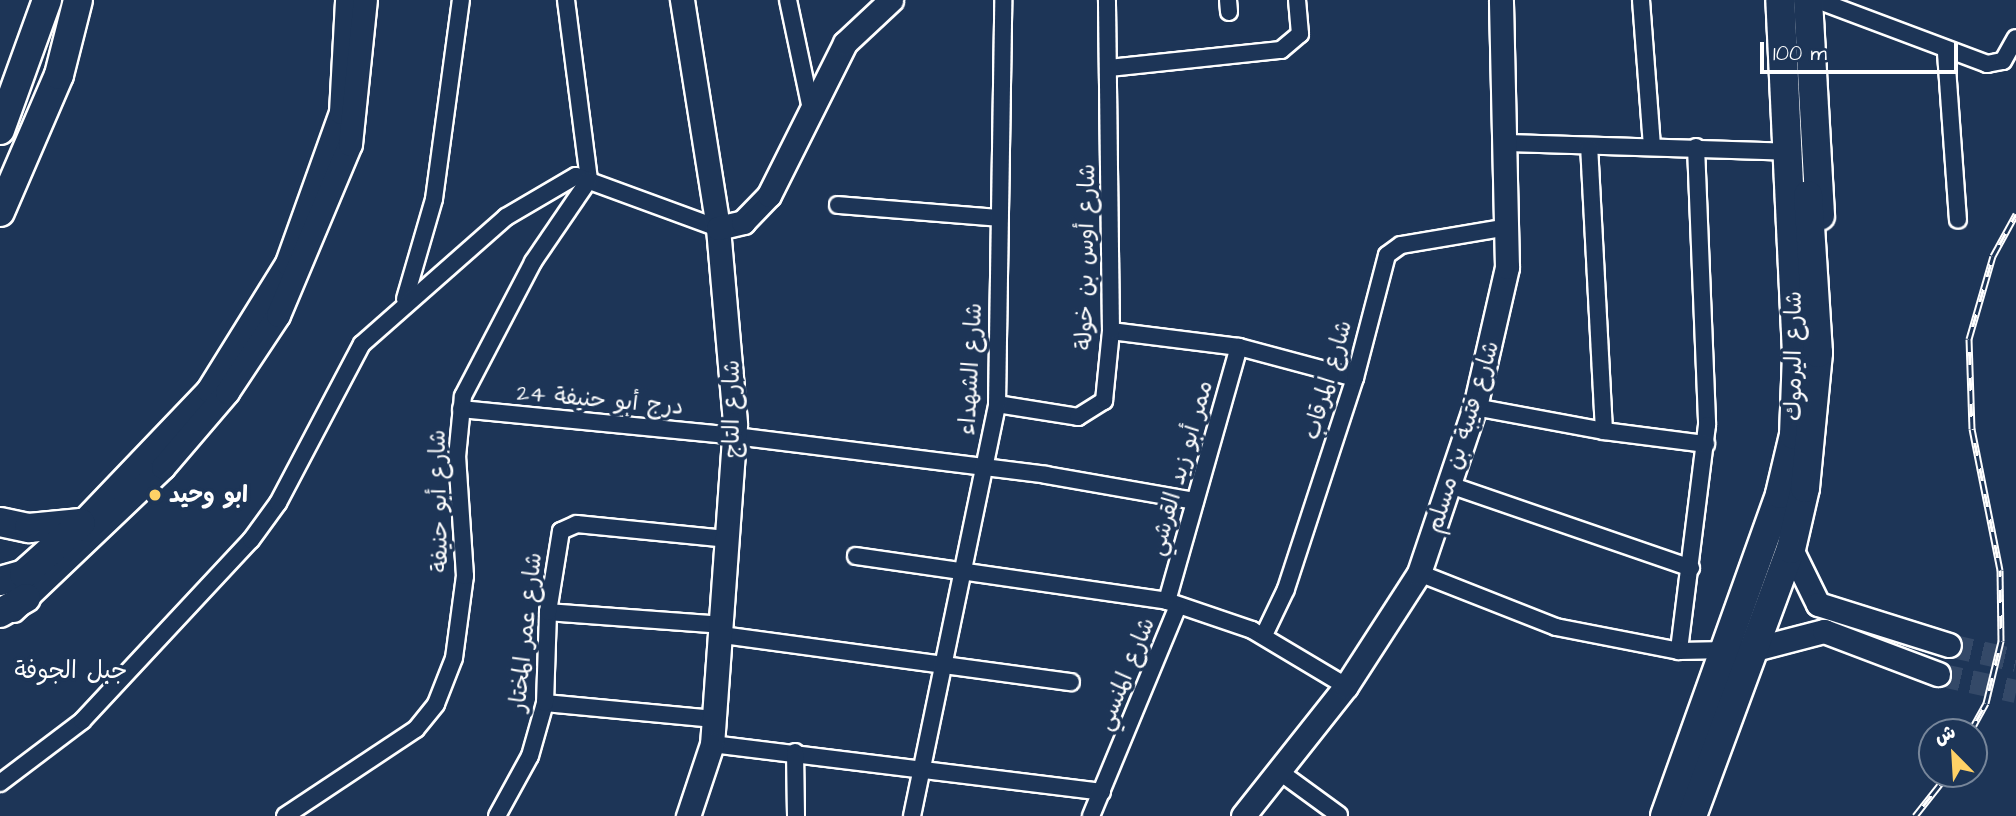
<!DOCTYPE html>
<html>
<head>
<meta charset="utf-8">
<style>
	body { margin:0 }
	#map { position:relative; width:2016px; height:816px; overflow:hidden; background:#1d3557; font-family:"Architects Daughter","Playpen Sans Arabic",sans-serif }
	div>[style] { position:absolute }
	.secondary-tunnel>* { height:23px; margin-top:-11.5px; transform-origin:0; background:repeating-linear-gradient(90deg,#344968 0 23px,transparent 0 34px) }
	.roads { filter:drop-shadow(2px 0 #fff) drop-shadow(-2px 0 #fff) drop-shadow(0 2px #fff) drop-shadow(0 -2px #fff) }
	.street>* { height:16px; margin:-8px; padding:0 8px; transform-origin:8px; border-radius:8px; background:#1d3557 }
	.secondary>* { height:23px; margin:-11.5px; padding:0 11.5px; transform-origin:11.5px; border-radius:11.5px; background:#1d3557 }
	.highway>* { height:28px; margin:-14px; padding:0 14px; transform-origin:14px; border-radius:14px; background:#1d3557 }
	.rail>* { height:7px; margin-top:-3.5px; transform-origin:0; background:repeating-linear-gradient(90deg,#1d3557 0 13px,#fff 0 26px); box-sizing:border-box; border-block:2px solid #fff }
	.dots>* { width:19px; height:19px; translate:-50% -50%; box-sizing:border-box; border:4px solid #1d3557; border-radius:50% }
	span { translate:-50% -50%; white-space:nowrap; text-align:center; line-height:1.15; -webkit-text-stroke:7px #1d3557; paint-order:stroke }
	.street-label { font-size:23px; color:#fff }
	.poi-label { font-size:23px; color:#fff; font-weight:700 }
	.left { translate:0 -50%; text-align:left }
	.neighbourhood-label { font-size:24px; color:#fff }
	.north { position:absolute; left:1918px; top:718px; width:70px; height:70px; box-sizing:border-box; background:#1d3557; border:2px solid #77869a; border-radius:50%; rotate:336deg; font-size:19px; font-weight:700; line-height:28px; text-align:center; color:#fff }
	.north::after { content:''; display:block; margin:auto; width:24px; height:32px; background:#ffd166; clip-path:polygon(50% 0,100% 100%,50% 72%,0 100%) }
	.scale { position:absolute; left:1760px; top:42px; width:198px; height:32px; box-sizing:border-box; border:4px solid #fff; border-top:0; padding-left:9px; font-size:21px; line-height:24px; white-space:nowrap; color:#fff; -webkit-text-stroke:5px #1d3557; paint-order:stroke }
</style>
</head>
<body>
<div id="map">
	<div class="secondary-tunnel">
		<i style="left:1949px;top:645px;width:69px;rotate:12.6deg"></i>
		<i style="left:1938px;top:674px;width:80px;rotate:12.3deg"></i>
	</div>
	<div class="roads">
		<div class="street">
			<i style="left:566px;top:0;width:181px;rotate:82.7deg"></i>
			<i style="left:788px;top:0;width:106px;rotate:78.1deg"></i>
			<i style="left:1228px;top:0;width:12px;rotate:85deg"></i>
			<i style="left:1641px;top:0;width:147px;rotate:85.7deg"></i>
			<i style="left:1817px;top:0;width:182px;rotate:20.6deg"></i>
			<i style="left:1987px;top:64px;width:16px;rotate:-11deg"></i>
			<i style="left:2003px;top:61px;width:26px;rotate:-61deg"></i>
			<i style="left:1946px;top:53px;width:167px;rotate:85.9deg"></i>
			<i style="left:1109px;top:68px;width:173px;rotate:-6deg"></i>
			<i style="left:1281px;top:50px;width:25px;rotate:-40deg"></i>
			<i style="left:1300px;top:34px;width:34px;rotate:-95deg"></i>
			<i style="left:1508px;top:143px;width:280px;rotate:1.8deg"></i>
			<i style="left:1696px;top:147px;width:278px;rotate:87.7deg"></i>
			<i style="left:1707px;top:425px;width:228px;rotate:97.1deg"></i>
			<i style="left:1679px;top:651px;width:48px;rotate:-1.2deg"></i>
			<i style="left:838px;top:205px;width:162px;rotate:4.6deg"></i>
			<i style="left:405px;top:299px;width:104px;rotate:-73.8deg"></i>
			<i style="left:434px;top:199px;width:201px;rotate:-82.3deg"></i>
			<i style="left:1111px;top:331px;width:129px;rotate:7.1deg"></i>
			<i style="left:1239px;top:347px;width:120px;rotate:15deg"></i>
			<i style="left:997px;top:404px;width:82px;rotate:9.1deg"></i>
			<i style="left:1078px;top:417px;width:31px;rotate:-32deg"></i>
			<i style="left:1104px;top:401px;width:70px;rotate:-84.3deg"></i>
			<i style="left:1111px;top:331px;width:331px;rotate:-90.7deg"></i>
			<i style="left:1475px;top:407px;width:131px;rotate:10.5deg"></i>
			<i style="left:1604px;top:431px;width:284px;rotate:-93deg"></i>
			<i style="left:461px;top:409px;width:275px;rotate:5.6deg"></i>
			<i style="left:735px;top:436px;width:313px;rotate:7.1deg"></i>
			<i style="left:1046px;top:475px;width:151px;rotate:9.9deg"></i>
			<i style="left:1604px;top:431px;width:103px;rotate:7.3deg"></i>
			<i style="left:1450px;top:485px;width:255px;rotate:19deg"></i>
			<i style="left:856px;top:556px;width:314px;rotate:8.2deg"></i>
			<i style="left:1167px;top:601px;width:90px;rotate:18.8deg"></i>
			<i style="left:1252px;top:630px;width:109px;rotate:30.8deg"></i>
			<i style="left:1419px;top:573px;width:147px;rotate:21.5deg"></i>
			<i style="left:1556px;top:627px;width:125px;rotate:11deg"></i>
			<i style="left:1167px;top:601px;width:264px;rotate:-74.2deg"></i>
			<i style="left:548px;top:612px;width:175px;rotate:4.2deg"></i>
			<i style="left:722px;top:635px;width:352px;rotate:7.7deg"></i>
			<i style="left:1264px;top:635px;width:51px;rotate:-64.4deg"></i>
			<i style="left:1286px;top:589px;width:222px;rotate:-71.9deg"></i>
			<i style="left:1355px;top:378px;width:127px;rotate:-75.4deg"></i>
			<i style="left:1387px;top:255px;width:17px;rotate:-36deg"></i>
			<i style="left:1401px;top:245px;width:109px;rotate:-9.5deg"></i>
			<i style="left:545px;top:703px;width:170px;rotate:5.4deg"></i>
			<i style="left:712px;top:744px;width:393px;rotate:7deg"></i>
			<i style="left:795px;top:752px;width:64px;rotate:89.1deg"></i>
			<i style="left:1280px;top:772px;width:73px;rotate:36.1deg"></i>
			<i style="left:0;top:783px;width:103px;rotate:-37.1deg"></i>
			<i style="left:82px;top:721px;width:248px;rotate:-47deg"></i>
			<i style="left:251px;top:540px;width:46px;rotate:-53.9deg"></i>
			<i style="left:278px;top:503px;width:180px;rotate:-62.2deg"></i>
			<i style="left:362px;top:344px;width:192px;rotate:-41.4deg"></i>
			<i style="left:506px;top:217px;width:81px;rotate:-30.4deg"></i>
			<i style="left:576px;top:176px;width:151px;rotate:20.1deg"></i>
			<i style="left:285px;top:816px;width:157px;rotate:-33.6deg"></i>
			<i style="left:416px;top:729px;width:32px;rotate:-51deg"></i>
			<i style="left:436px;top:704px;width:49px;rotate:-68.6deg"></i>
			<i style="left:454px;top:658px;width:83px;rotate:-82.4deg"></i>
			<i style="left:465px;top:576px;width:119px;rotate:-93.8deg"></i>
			<i style="left:457px;top:457px;width:61px;rotate:-84.4deg"></i>
			<i style="left:463px;top:396px;width:151px;rotate:-62.4deg"></i>
			<i style="left:533px;top:262px;width:99px;rotate:-55.7deg"></i>
			<i style="left:497px;top:816px;width:68px;rotate:-61.2deg"></i>
			<i style="left:530px;top:756px;width:55px;rotate:-74.2deg"></i>
			<i style="left:545px;top:703px;width:91px;rotate:-88.1deg"></i>
			<i style="left:548px;top:612px;width:82px;rotate:-80.9deg"></i>
			<i style="left:561px;top:531px;width:17px;rotate:-24deg"></i>
			<i style="left:577px;top:524px;width:152px;rotate:5.7deg"></i>
			<i style="left:912px;top:816px;width:421px;rotate:-78.3deg"></i>
			<i style="left:997px;top:404px;width:404px;rotate:-89.1deg"></i>
			<i style="left:1091px;top:816px;width:227px;rotate:-67.5deg"></i>
		</div>
		<div class="secondary">
			<i style="left:682px;top:0;width:231px;rotate:81deg"></i>
			<i style="left:718px;top:228px;width:197px;rotate:85deg"></i>
			<i style="left:735px;top:424px;width:321px;rotate:94.1deg"></i>
			<i style="left:712px;top:744px;width:76px;rotate:108.4deg"></i>
			<i style="left:718px;top:228px;width:26px;rotate:-13deg"></i>
			<i style="left:743px;top:222px;width:37px;rotate:-46deg"></i>
			<i style="left:769px;top:195px;width:170px;rotate:-63.4deg"></i>
			<i style="left:845px;top:43px;width:63px;rotate:-43.1deg"></i>
			<i style="left:81px;top:523px;width:184px;rotate:-46.3deg"></i>
			<i style="left:208px;top:390px;width:150px;rotate:-58.1deg"></i>
			<i style="left:287px;top:263px;width:160px;rotate:-70.3deg"></i>
			<i style="left:341px;top:112px;width:112px;rotate:-86.9deg"></i>
			<i style="left:1791px;top:549px;width:61px;rotate:63.9deg"></i>
			<i style="left:1818px;top:604px;width:137px;rotate:17.4deg"></i>
			<i style="left:13px;top:610px;width:207px;rotate:-43.6deg"></i>
			<i style="left:163px;top:467px;width:99px;rotate:-49.5deg"></i>
			<i style="left:227px;top:392px;width:92px;rotate:-56.5deg"></i>
			<i style="left:278px;top:315px;width:186px;rotate:-67.2deg"></i>
			<i style="left:350px;top:144px;width:145px;rotate:-84.1deg"></i>
			<i style="left:1743px;top:652px;width:84px;rotate:-14.5deg"></i>
			<i style="left:1824px;top:631px;width:122px;rotate:20.7deg"></i>
			<i style="left:1243px;top:816px;width:166px;rotate:-51.6deg"></i>
			<i style="left:1346px;top:686px;width:135px;rotate:-57.1deg"></i>
			<i style="left:1419px;top:573px;width:175px;rotate:-71.4deg"></i>
			<i style="left:1475px;top:407px;width:144px;rotate:-77.1deg"></i>
			<i style="left:1507px;top:267px;width:267px;rotate:-91.3deg"></i>
		</div>
		<div class="highway">
			<i style="left:1808px;top:0;width:216px;rotate:86.8deg"></i>
			<i style="left:0;top:130px;width:138px;rotate:-70.1deg"></i>
			<i style="left:0;top:212px;width:149px;rotate:-66.7deg"></i>
			<i style="left:59px;top:75px;width:77px;rotate:-75.8deg"></i>
			<i style="left:0;top:522px;width:30px;rotate:12deg"></i>
			<i style="left:29px;top:528px;width:52px;rotate:-5.5deg"></i>
			<i style="left:0;top:581px;width:25px;rotate:-16deg"></i>
			<i style="left:24px;top:574px;width:76px;rotate:-41.8deg"></i>
			<i style="left:0;top:613px;width:30px;rotate:-30deg"></i>
			<i style="left:1665px;top:816px;width:342px;rotate:-70.3deg"></i>
			<i style="left:1780px;top:494px;width:61px;rotate:-76.7deg"></i>
			<i style="left:1794px;top:435px;width:81px;rotate:-87.9deg"></i>
			<i style="left:1797px;top:354px;width:354px;rotate:-92.7deg"></i>
			<i style="left:1692px;top:816px;width:285px;rotate:-69.7deg"></i>
			<i style="left:1791px;top:549px;width:63px;rotate:-77.1deg"></i>
			<i style="left:1805px;top:488px;width:136px;rotate:-84.5deg"></i>
			<i style="left:1818px;top:353px;width:158px;rotate:-93.6deg"></i>
		</div>
	</div>
	<div class="rail">
		<i style="left:1970px;top:732px;width:33px;rotate:-61deg"></i>
		<i style="left:1986px;top:703px;width:64px;rotate:-76.4deg"></i>
		<i style="left:2001px;top:641px;width:71px;rotate:-90.8deg"></i>
		<i style="left:2000px;top:570px;width:144px;rotate:-101.2deg"></i>
		<i style="left:1972px;top:429px;width:90px;rotate:-91.9deg"></i>
		<i style="left:1969px;top:339px;width:86px;rotate:-73.9deg"></i>
		<i style="left:1993px;top:256px;width:48px;rotate:-61.3deg"></i>
		<i style="left:1915px;top:816px;width:53px;rotate:-51.8deg"></i>
	</div>
	<div class="dots">
		<i style="left:155px;top:495px;background:#ffd166"></i>
	</div>
	<div class="street-label">
		<span style="left:1086px;top:257px;rotate:-89deg">شارع أوس بن خولة</span>
		<span style="left:1794px;top:356px;rotate:-90deg">شارع اليرموك</span>
		<span style="left:971px;top:369px;rotate:-87deg">شارع الشهداء</span>
		<span style="left:1328px;top:380px;rotate:-74deg">شارع المرقاب</span>
		<span style="left:600px;top:400px;rotate:5deg">درج أبو حنيفة 24</span>
		<span style="left:732px;top:409px;rotate:-90deg">شارع التاج</span>
		<span style="left:1463px;top:437px;rotate:-73deg">شارع قتيبة بن مسلم</span>
		<span style="left:1181px;top:468px;rotate:-74deg">ممر أبو زيد القرشي</span>
		<span style="left:439px;top:501px;rotate:-91deg">شارع أبو حنيفة</span>
		<span style="left:526px;top:632px;rotate:-84deg">شارع عمر المختار</span>
		<span style="left:1126px;top:674px;rotate:-68deg">شارع المنسي</span>
	</div>
	<div class="poi-label">
		<span class="left" style="left:169px;top:495px">ابو وحيد</span>
	</div>
	<div class="neighbourhood-label">
		<span style="left:71px;top:672px">جبل الجوفة</span>
	</div>
	<div class="north">ش</div>
	<div class="scale">100 m</div>
</div>
</body>
</html>
